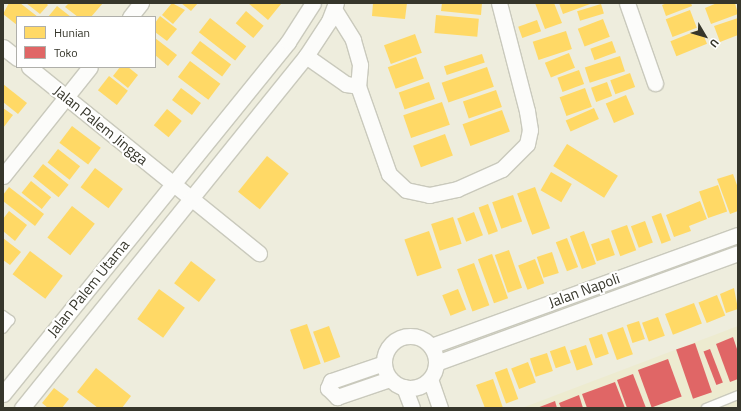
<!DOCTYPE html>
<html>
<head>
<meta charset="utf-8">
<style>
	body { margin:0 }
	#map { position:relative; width:741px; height:411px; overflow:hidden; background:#eeeddd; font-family:"Titillium Web",sans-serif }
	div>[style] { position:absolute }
	.built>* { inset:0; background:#edebd0 }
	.homes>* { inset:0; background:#ffd966; transform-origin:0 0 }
	.shops>* { inset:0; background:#e06666; transform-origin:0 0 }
	.roads { filter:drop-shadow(1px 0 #c9c9bc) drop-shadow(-1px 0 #c9c9bc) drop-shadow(0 1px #c9c9bc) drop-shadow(0 -1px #c9c9bc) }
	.service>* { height:8px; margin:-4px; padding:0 4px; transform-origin:4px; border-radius:4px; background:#fcfcfa }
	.minor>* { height:15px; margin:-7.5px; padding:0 7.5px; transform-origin:7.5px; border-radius:7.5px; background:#fcfcfa }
	.minor>.ring { margin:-7.5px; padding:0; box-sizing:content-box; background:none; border:15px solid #fcfcfa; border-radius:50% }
	span { translate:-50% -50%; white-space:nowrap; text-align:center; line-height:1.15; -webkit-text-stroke:4px #fff; paint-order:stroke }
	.street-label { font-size:15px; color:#36362b }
	.frame { position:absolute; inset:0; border:4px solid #36362b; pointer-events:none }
	.legend { position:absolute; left:16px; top:16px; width:140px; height:52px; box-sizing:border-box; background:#fff; border:1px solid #afafaa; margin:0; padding:5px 7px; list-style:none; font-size:12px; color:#36362b }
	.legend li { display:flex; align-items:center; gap:8px; height:20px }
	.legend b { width:20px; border:1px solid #afafaa }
	.north { position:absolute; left:685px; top:16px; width:40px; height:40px; -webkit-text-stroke:3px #fff; paint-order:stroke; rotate:128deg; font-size:11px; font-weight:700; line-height:16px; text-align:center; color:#36362b }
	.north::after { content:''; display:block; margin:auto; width:14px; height:18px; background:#36362b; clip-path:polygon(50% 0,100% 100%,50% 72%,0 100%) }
</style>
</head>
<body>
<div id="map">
	<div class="built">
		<i style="clip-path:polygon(738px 326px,738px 408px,522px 408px)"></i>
	</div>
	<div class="homes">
		<i style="clip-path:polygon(9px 3px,20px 3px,38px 17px,17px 17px,17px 25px,3px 14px)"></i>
		<i style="clip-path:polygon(26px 3px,46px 3px,48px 5px,40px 14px)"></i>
		<i style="clip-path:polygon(69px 3px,103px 3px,91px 17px,78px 17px,65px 7px)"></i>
		<i style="clip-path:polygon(172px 3px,185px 10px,173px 24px,162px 15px)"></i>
		<i style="clip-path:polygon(181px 3px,198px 3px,191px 11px)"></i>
		<i style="clip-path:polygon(248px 3px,280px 3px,281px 4px,268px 20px)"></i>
		<i style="clip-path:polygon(373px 3px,407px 3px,405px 19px,372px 16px)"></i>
		<i style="clip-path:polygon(442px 3px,482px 3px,481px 15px,441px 11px)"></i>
		<i style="clip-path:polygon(535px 3px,554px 3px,562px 23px,545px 29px)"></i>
		<i style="clip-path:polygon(559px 3px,593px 3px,563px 14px)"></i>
		<i style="clip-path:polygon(667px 3px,691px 3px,692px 6px,666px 16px,662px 5px)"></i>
		<i style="clip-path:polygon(717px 3px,735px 3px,738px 14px,711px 24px,705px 8px)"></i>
		<i style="left:601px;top:4px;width:10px;height:25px;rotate:73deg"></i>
		<i style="clip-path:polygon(57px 6px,71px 17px,48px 17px)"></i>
		<i style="left:690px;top:10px;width:19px;height:26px;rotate:69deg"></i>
		<i style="left:246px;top:11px;width:23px;height:16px;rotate:40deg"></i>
		<i style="left:436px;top:15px;width:43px;height:18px;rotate:5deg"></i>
		<i style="clip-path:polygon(160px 16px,177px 29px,167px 41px,155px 32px,155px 23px)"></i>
		<i style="left:210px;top:18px;width:46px;height:18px;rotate:38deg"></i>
		<i style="clip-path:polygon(738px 18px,738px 35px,720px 42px,714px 26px)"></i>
		<i style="left:603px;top:19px;width:19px;height:27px;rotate:69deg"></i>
		<i style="left:537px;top:20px;width:12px;height:20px;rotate:70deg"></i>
		<i style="left:701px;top:29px;width:16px;height:33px;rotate:68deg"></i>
		<i style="left:566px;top:31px;width:19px;height:35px;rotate:72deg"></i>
		<i style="left:415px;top:34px;width:20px;height:33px;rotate:70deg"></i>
		<i style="clip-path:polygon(155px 38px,177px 55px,168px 66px,155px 55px)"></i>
		<i style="left:200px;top:41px;width:39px;height:15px;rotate:37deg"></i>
		<i style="left:612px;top:41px;width:12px;height:23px;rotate:70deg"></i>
		<i style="left:569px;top:53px;width:16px;height:26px;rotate:68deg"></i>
		<i style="left:482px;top:54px;width:9px;height:40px;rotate:72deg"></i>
		<i style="left:620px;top:56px;width:16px;height:37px;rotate:72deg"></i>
		<i style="left:416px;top:57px;width:23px;height:30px;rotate:70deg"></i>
		<i style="left:190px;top:61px;width:38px;height:20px;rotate:37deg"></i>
		<i style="clip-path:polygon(120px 67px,128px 67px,138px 75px,128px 88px,113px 76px)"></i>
		<i style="left:487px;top:67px;width:21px;height:48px;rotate:71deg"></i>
		<i style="left:579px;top:70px;width:15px;height:23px;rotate:70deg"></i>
		<i style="left:630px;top:73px;width:15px;height:21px;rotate:70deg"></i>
		<i style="left:109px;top:76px;width:24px;height:18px;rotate:38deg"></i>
		<i style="left:429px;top:82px;width:18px;height:32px;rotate:71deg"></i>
		<i style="left:607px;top:82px;width:15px;height:17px;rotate:70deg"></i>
		<i style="clip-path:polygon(3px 84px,27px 103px,18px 114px,3px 102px)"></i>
		<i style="left:181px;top:88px;width:25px;height:15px;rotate:37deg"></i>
		<i style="left:585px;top:88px;width:20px;height:27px;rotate:70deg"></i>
		<i style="left:496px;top:90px;width:18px;height:35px;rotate:71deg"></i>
		<i style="left:626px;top:95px;width:21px;height:22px;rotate:67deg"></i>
		<i style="left:442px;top:102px;width:24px;height:41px;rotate:71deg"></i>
		<i style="clip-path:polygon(3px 108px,13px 115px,3px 128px)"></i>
		<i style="left:594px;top:108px;width:12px;height:31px;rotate:66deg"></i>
		<i style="left:167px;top:109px;width:19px;height:21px;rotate:39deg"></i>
		<i style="left:502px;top:110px;width:23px;height:42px;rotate:70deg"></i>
		<i style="left:72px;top:126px;width:36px;height:21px;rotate:37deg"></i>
		<i style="left:445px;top:134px;width:23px;height:34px;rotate:70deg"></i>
		<i style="left:567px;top:144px;width:60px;height:26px;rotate:32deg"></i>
		<i style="left:58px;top:149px;width:28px;height:17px;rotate:38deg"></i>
		<i style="left:267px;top:156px;width:28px;height:46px;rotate:39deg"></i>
		<i style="left:43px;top:164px;width:33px;height:16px;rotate:39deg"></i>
		<i style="left:95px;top:168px;width:35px;height:24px;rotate:37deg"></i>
		<i style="left:551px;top:172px;width:24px;height:21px;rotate:30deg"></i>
		<i style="clip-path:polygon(733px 174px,738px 188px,738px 211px,730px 214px,717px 179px)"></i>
		<i style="left:31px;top:181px;width:26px;height:15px;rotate:39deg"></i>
		<i style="left:718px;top:185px;width:28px;height:20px;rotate:71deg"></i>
		<i style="clip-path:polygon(9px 187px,44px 214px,35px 226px,3px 201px,3px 195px)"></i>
		<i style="left:535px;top:187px;width:44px;height:19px;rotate:70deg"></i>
		<i style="left:513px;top:195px;width:28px;height:22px;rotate:71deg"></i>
		<i style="clip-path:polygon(700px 201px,707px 219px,689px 226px,691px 231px,674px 237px,666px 215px)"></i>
		<i style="left:488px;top:204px;width:29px;height:10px;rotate:70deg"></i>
		<i style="left:72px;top:206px;width:29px;height:40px;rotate:38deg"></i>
		<i style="clip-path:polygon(9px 211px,27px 225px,15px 241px,3px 231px,3px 219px)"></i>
		<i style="left:474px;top:212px;width:25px;height:18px;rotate:69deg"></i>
		<i style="left:661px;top:213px;width:29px;height:10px;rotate:70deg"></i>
		<i style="left:453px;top:217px;width:28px;height:23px;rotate:72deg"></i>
		<i style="left:645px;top:221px;width:23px;height:15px;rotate:70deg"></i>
		<i style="left:627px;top:225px;width:27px;height:17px;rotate:70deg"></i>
		<i style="left:429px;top:231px;width:39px;height:26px;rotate:71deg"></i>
		<i style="left:584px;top:231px;width:35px;height:15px;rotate:70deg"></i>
		<i style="clip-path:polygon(3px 238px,21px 252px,10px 265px,3px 260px)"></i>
		<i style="left:567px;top:238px;width:31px;height:12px;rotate:69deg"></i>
		<i style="left:609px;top:238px;width:18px;height:19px;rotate:71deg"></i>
		<i style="left:509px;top:250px;width:40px;height:15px;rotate:71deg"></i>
		<i style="left:30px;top:251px;width:41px;height:29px;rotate:37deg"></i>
		<i style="left:552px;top:252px;width:22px;height:16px;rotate:72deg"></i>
		<i style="left:492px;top:254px;width:47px;height:15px;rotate:70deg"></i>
		<i style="left:535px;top:259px;width:26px;height:18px;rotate:69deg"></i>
		<i style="left:191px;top:261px;width:31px;height:28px;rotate:37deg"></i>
		<i style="left:474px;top:263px;width:45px;height:18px;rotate:70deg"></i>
		<i style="clip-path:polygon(734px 288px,738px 309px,726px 313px,720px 294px)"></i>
		<i style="left:159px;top:289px;width:32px;height:37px;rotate:36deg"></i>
		<i style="left:458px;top:289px;width:22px;height:17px;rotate:68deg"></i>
		<i style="left:717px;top:295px;width:22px;height:20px;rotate:68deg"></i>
		<i style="left:694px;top:303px;width:22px;height:31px;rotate:69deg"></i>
		<i style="left:658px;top:317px;width:20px;height:17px;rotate:70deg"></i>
		<i style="left:639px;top:321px;width:19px;height:13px;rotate:72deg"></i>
		<i style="left:307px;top:324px;width:42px;height:18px;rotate:71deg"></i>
		<i style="left:329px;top:326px;width:33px;height:17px;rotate:70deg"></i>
		<i style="left:623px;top:327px;width:29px;height:17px;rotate:70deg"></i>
		<i style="left:602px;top:334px;width:21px;height:14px;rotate:71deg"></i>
		<i style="left:586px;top:345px;width:21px;height:17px;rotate:71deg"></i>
		<i style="left:565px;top:346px;width:18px;height:16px;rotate:71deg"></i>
		<i style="left:547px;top:353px;width:19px;height:18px;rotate:72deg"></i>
		<i style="left:528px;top:362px;width:22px;height:18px;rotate:69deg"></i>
		<i style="clip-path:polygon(96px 368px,131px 396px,122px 408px,98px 408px,77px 392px)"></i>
		<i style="left:507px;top:368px;width:33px;height:13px;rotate:70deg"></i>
		<i style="clip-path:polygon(493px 379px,503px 408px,485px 408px,476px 385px)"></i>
		<i style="clip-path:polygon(54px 388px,69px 399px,62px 408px,48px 408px,42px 403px)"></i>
	</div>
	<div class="shops">
		<i style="clip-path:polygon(733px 337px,738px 352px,738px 379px,730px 382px,716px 344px)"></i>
		<i style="left:695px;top:343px;width:52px;height:20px;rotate:71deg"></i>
		<i style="left:710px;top:349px;width:36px;height:7px;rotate:69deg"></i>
		<i style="left:668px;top:359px;width:40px;height:32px;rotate:70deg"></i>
		<i style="clip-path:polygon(633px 374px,646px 408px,627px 408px,617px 380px)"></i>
		<i style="clip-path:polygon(615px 382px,625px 408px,587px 408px,582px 394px)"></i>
		<i style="clip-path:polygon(579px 395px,583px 408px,561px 408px,559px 403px)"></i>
		<i style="clip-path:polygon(555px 401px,557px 408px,537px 408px)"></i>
	</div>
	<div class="roads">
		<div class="service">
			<i style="left:3px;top:315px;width:9px;rotate:36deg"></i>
			<i style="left:10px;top:320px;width:11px;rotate:128deg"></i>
			<i style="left:706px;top:408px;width:35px;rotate:-22deg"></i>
		</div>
		<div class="minor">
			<i style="left:627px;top:3px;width:85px;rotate:70.7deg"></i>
			<i style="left:334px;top:9px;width:36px;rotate:58deg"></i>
			<i style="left:353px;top:40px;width:26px;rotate:74deg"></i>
			<i style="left:360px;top:65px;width:21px;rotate:95deg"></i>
			<i style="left:358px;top:86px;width:93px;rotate:70.6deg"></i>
			<i style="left:389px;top:174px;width:23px;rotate:43deg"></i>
			<i style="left:406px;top:190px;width:24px;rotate:12deg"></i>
			<i style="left:429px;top:195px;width:29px;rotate:-12deg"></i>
			<i style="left:457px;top:189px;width:49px;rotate:-24deg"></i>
			<i style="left:502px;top:169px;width:35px;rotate:-45deg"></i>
			<i style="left:527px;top:144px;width:14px;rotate:-78deg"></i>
			<i style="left:530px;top:130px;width:19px;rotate:-99deg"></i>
			<i style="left:527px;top:111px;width:112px;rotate:-104.5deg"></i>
			<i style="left:130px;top:17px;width:18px;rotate:-52deg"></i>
			<i style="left:3px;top:47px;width:18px;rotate:38deg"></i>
			<i style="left:306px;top:56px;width:49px;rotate:35deg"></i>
			<i style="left:346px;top:84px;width:12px;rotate:9deg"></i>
			<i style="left:29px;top:67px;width:296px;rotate:39deg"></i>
			<i style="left:3px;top:176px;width:139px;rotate:-51.4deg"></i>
			<i class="ring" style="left:384px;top:336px;width:37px;height:37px"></i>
			<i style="left:431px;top:346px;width:326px;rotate:-19.9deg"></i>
			<i style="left:384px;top:363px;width:56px;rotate:161.2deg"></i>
			<i style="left:331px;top:381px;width:8px;rotate:113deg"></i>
			<i style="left:328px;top:388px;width:13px;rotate:45deg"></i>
			<i style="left:337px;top:397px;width:56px;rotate:-18.8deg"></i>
			<i style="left:436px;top:363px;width:321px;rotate:-20deg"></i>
			<i style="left:430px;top:379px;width:31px;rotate:71deg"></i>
			<i style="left:404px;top:387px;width:22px;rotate:69deg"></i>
			<i style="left:3px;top:394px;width:453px;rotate:-51deg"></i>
			<i style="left:288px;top:42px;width:46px;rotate:-57.3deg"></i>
			<i style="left:22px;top:408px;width:452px;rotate:-51.1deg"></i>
			<i style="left:306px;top:56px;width:42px;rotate:-56.7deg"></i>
			<i style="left:329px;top:21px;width:19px;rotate:-69deg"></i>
		</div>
	</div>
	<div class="street-label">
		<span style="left:101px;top:125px;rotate:39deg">Jalan Palem Jingga</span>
		<span style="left:88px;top:288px;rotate:-51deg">Jalan Palem Utama</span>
		<span style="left:584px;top:290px;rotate:-20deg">Jalan Napoli</span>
	</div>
	<div class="frame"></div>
	<ul class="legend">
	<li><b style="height:11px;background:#ffd966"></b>Hunian</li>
	<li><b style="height:11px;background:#e06666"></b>Toko</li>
	</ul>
	<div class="north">U</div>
</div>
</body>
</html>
